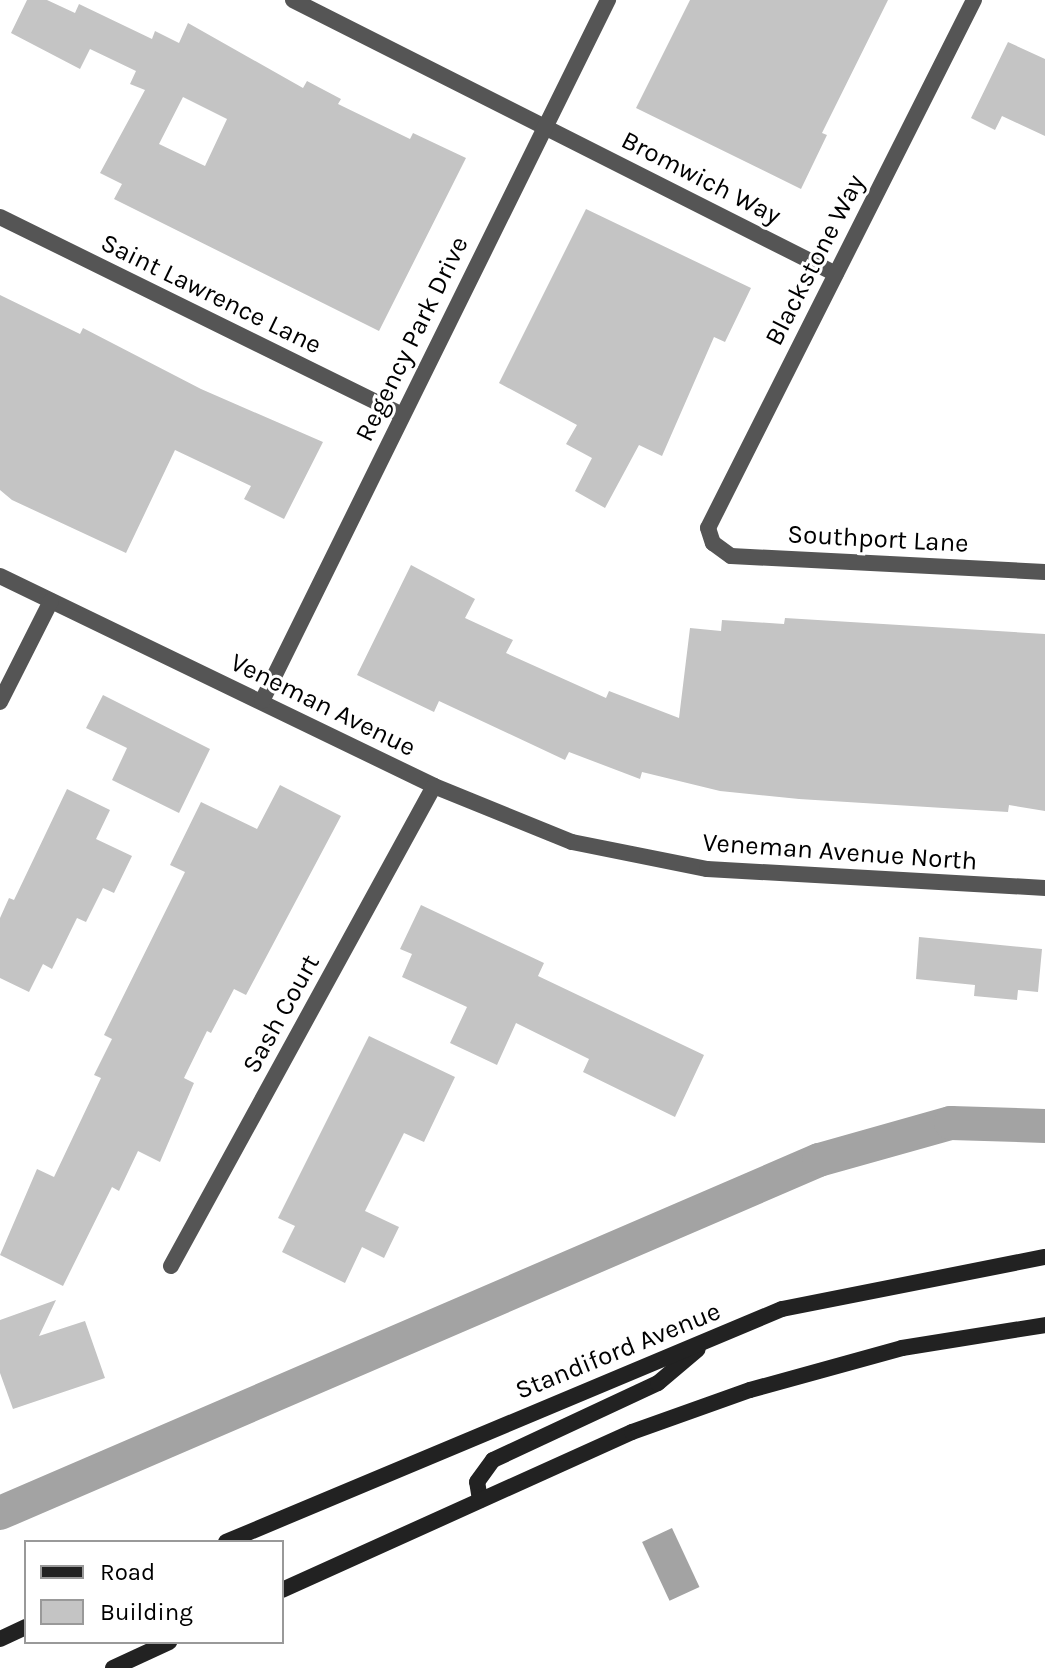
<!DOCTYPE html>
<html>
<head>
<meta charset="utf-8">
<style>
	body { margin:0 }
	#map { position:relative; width:1045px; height:1668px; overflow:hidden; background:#fff; font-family:Karla,sans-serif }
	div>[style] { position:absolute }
	.water>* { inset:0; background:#a3a3a3; transform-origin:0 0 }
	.canal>* { height:34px; margin:-17px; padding:0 17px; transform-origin:17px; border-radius:17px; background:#a3a3a3 }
	.building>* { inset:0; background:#c4c4c4 }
	.street>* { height:16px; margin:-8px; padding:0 8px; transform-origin:8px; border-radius:8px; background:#555 }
	.secondary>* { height:16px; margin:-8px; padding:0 8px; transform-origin:8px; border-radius:8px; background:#222 }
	span { translate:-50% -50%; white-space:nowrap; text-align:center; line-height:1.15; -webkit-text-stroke:6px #fff; paint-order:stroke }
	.street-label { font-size:26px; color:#000 }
	.legend { position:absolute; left:24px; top:1540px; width:260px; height:104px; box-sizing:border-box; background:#fff; border:2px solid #999; margin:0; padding:10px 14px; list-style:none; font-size:24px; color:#000 }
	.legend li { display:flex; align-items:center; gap:16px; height:40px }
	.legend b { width:40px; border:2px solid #999 }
</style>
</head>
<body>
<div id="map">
	<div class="water">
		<i style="left:672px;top:1528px;width:65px;height:33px;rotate:65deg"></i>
	</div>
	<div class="canal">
		<i style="left:0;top:1513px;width:892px;rotate:-23.32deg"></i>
		<i style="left:819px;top:1160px;width:137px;rotate:-15.7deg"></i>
		<i style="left:951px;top:1123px;width:94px;rotate:1.8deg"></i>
	</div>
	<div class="building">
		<i style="clip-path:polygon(evenodd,27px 0,47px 0,75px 13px,79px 4px,152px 39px,155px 31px,179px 43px,188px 23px,303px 88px,307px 81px,341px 99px,338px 104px,410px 139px,413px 133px,466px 158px,379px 331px,114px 199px,122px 184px,100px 173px,145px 90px,130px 84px,136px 71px,90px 49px,80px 69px,11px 33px,27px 0,183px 97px,227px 119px,205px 166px,159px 144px,183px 97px)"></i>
		<i style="clip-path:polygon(690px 0,888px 0,822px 133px,827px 135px,801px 189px,636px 108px)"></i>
		<i style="clip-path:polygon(1008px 42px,1045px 59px,1045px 136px,1002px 116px,995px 130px,971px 118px)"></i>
		<i style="clip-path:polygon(586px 209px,751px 288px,725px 342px,714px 337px,662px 456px,639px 445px,605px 508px,575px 491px,592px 458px,566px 444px,577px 425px,499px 383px)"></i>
		<i style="clip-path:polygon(0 295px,80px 334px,83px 328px,201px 389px,323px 442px,284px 519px,244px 499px,251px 486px,175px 450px,126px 553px,12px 500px,0 490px)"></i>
		<i style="clip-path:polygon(411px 565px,475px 599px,465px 618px,513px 640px,506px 653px,606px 698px,609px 691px,679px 718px,690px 628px,721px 631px,722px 620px,784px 624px,785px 618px,1045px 634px,1045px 811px,1009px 805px,1008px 812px,799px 799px,720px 791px,642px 772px,640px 779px,569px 752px,565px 760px,439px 701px,434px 712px,357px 675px)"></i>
		<i style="clip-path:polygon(103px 695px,210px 749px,179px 813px,112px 780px,127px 748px,86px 728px)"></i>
		<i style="clip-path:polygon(280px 785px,341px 816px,246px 995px,234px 989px,211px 1033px,207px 1031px,184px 1078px,194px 1083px,160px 1162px,138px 1151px,119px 1191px,112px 1187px,63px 1286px,0 1255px,37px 1169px,54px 1177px,101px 1078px,94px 1075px,112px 1039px,104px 1035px,185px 872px,170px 865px,201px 802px,257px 829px)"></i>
		<i style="clip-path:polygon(67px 789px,110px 810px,96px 839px,132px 856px,114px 893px,103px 888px,86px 922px,77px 918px,52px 969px,43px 964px,29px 992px,0 978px,0 918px,9px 898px,14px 900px)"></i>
		<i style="clip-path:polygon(421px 905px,544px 963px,538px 976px,704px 1055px,675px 1117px,583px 1072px,589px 1059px,516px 1023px,497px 1065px,450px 1043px,467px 1007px,402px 977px,412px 954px,400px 949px)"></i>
		<i style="clip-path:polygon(919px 937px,1042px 949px,1038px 992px,1018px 990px,1017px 1000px,974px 996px,975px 985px,916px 979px)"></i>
		<i style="clip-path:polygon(369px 1036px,455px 1077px,424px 1142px,404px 1133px,365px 1211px,399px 1227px,384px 1258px,362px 1247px,345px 1283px,282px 1252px,295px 1226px,278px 1218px)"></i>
		<i style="clip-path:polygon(56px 1300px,39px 1336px,85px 1321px,105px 1378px,13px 1409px,0 1373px,0 1320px)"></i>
	</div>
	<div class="street">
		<i style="left:293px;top:0;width:608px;rotate:26.78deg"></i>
		<i style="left:974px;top:0;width:591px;rotate:116.74deg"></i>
		<i style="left:708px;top:528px;width:16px;rotate:72deg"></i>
		<i style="left:713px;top:543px;width:22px;rotate:36deg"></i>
		<i style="left:731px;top:556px;width:314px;rotate:2.9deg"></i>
		<i style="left:0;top:217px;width:446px;rotate:26.2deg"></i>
		<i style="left:0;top:576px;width:482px;rotate:25.8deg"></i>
		<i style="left:434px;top:786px;width:149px;rotate:22.1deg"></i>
		<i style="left:572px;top:842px;width:138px;rotate:11.3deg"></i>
		<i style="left:707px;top:869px;width:339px;rotate:3.2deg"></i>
		<i style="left:262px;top:701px;width:782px;rotate:-63.73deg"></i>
		<i style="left:0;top:702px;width:113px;rotate:-63.2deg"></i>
		<i style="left:171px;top:1266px;width:547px;rotate:-61.28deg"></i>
	</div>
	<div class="secondary">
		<i style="left:480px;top:1500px;width:18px;rotate:-99deg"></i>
		<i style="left:477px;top:1482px;width:27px;rotate:-54deg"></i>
		<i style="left:493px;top:1460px;width:182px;rotate:-25deg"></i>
		<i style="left:658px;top:1383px;width:52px;rotate:-40.4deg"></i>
		<i style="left:226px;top:1542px;width:603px;rotate:-22.74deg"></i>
		<i style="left:782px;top:1309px;width:268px;rotate:-11.2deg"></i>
		<i style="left:282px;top:1590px;width:384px;rotate:-24.3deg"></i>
		<i style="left:632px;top:1432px;width:125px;rotate:-19.6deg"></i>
		<i style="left:750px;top:1390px;width:158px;rotate:-15.4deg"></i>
		<i style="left:902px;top:1348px;width:145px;rotate:-9.1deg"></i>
		<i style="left:0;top:1639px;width:29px;rotate:-25deg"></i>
		<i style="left:113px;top:1668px;width:62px;rotate:-24.9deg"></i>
	</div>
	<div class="street-label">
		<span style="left:701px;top:178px;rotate:27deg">Bromwich Way</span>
		<span style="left:815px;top:260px;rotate:-63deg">Blackstone Way</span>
		<span style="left:211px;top:294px;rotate:26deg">Saint Lawrence Lane</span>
		<span style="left:412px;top:339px;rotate:-64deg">Regency Park Drive</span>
		<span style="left:878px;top:539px;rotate:3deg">Southport Lane</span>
		<span style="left:323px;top:705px;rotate:26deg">Veneman Avenue</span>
		<span style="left:840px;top:852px;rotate:4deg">Veneman Avenue North</span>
		<span style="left:281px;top:1014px;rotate:-61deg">Sash Court</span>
		<span style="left:618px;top:1351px;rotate:-22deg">Standiford Avenue</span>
	</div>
	<ul class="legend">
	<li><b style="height:10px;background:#222"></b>Road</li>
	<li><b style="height:22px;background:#c4c4c4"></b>Building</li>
	</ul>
</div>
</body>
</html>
